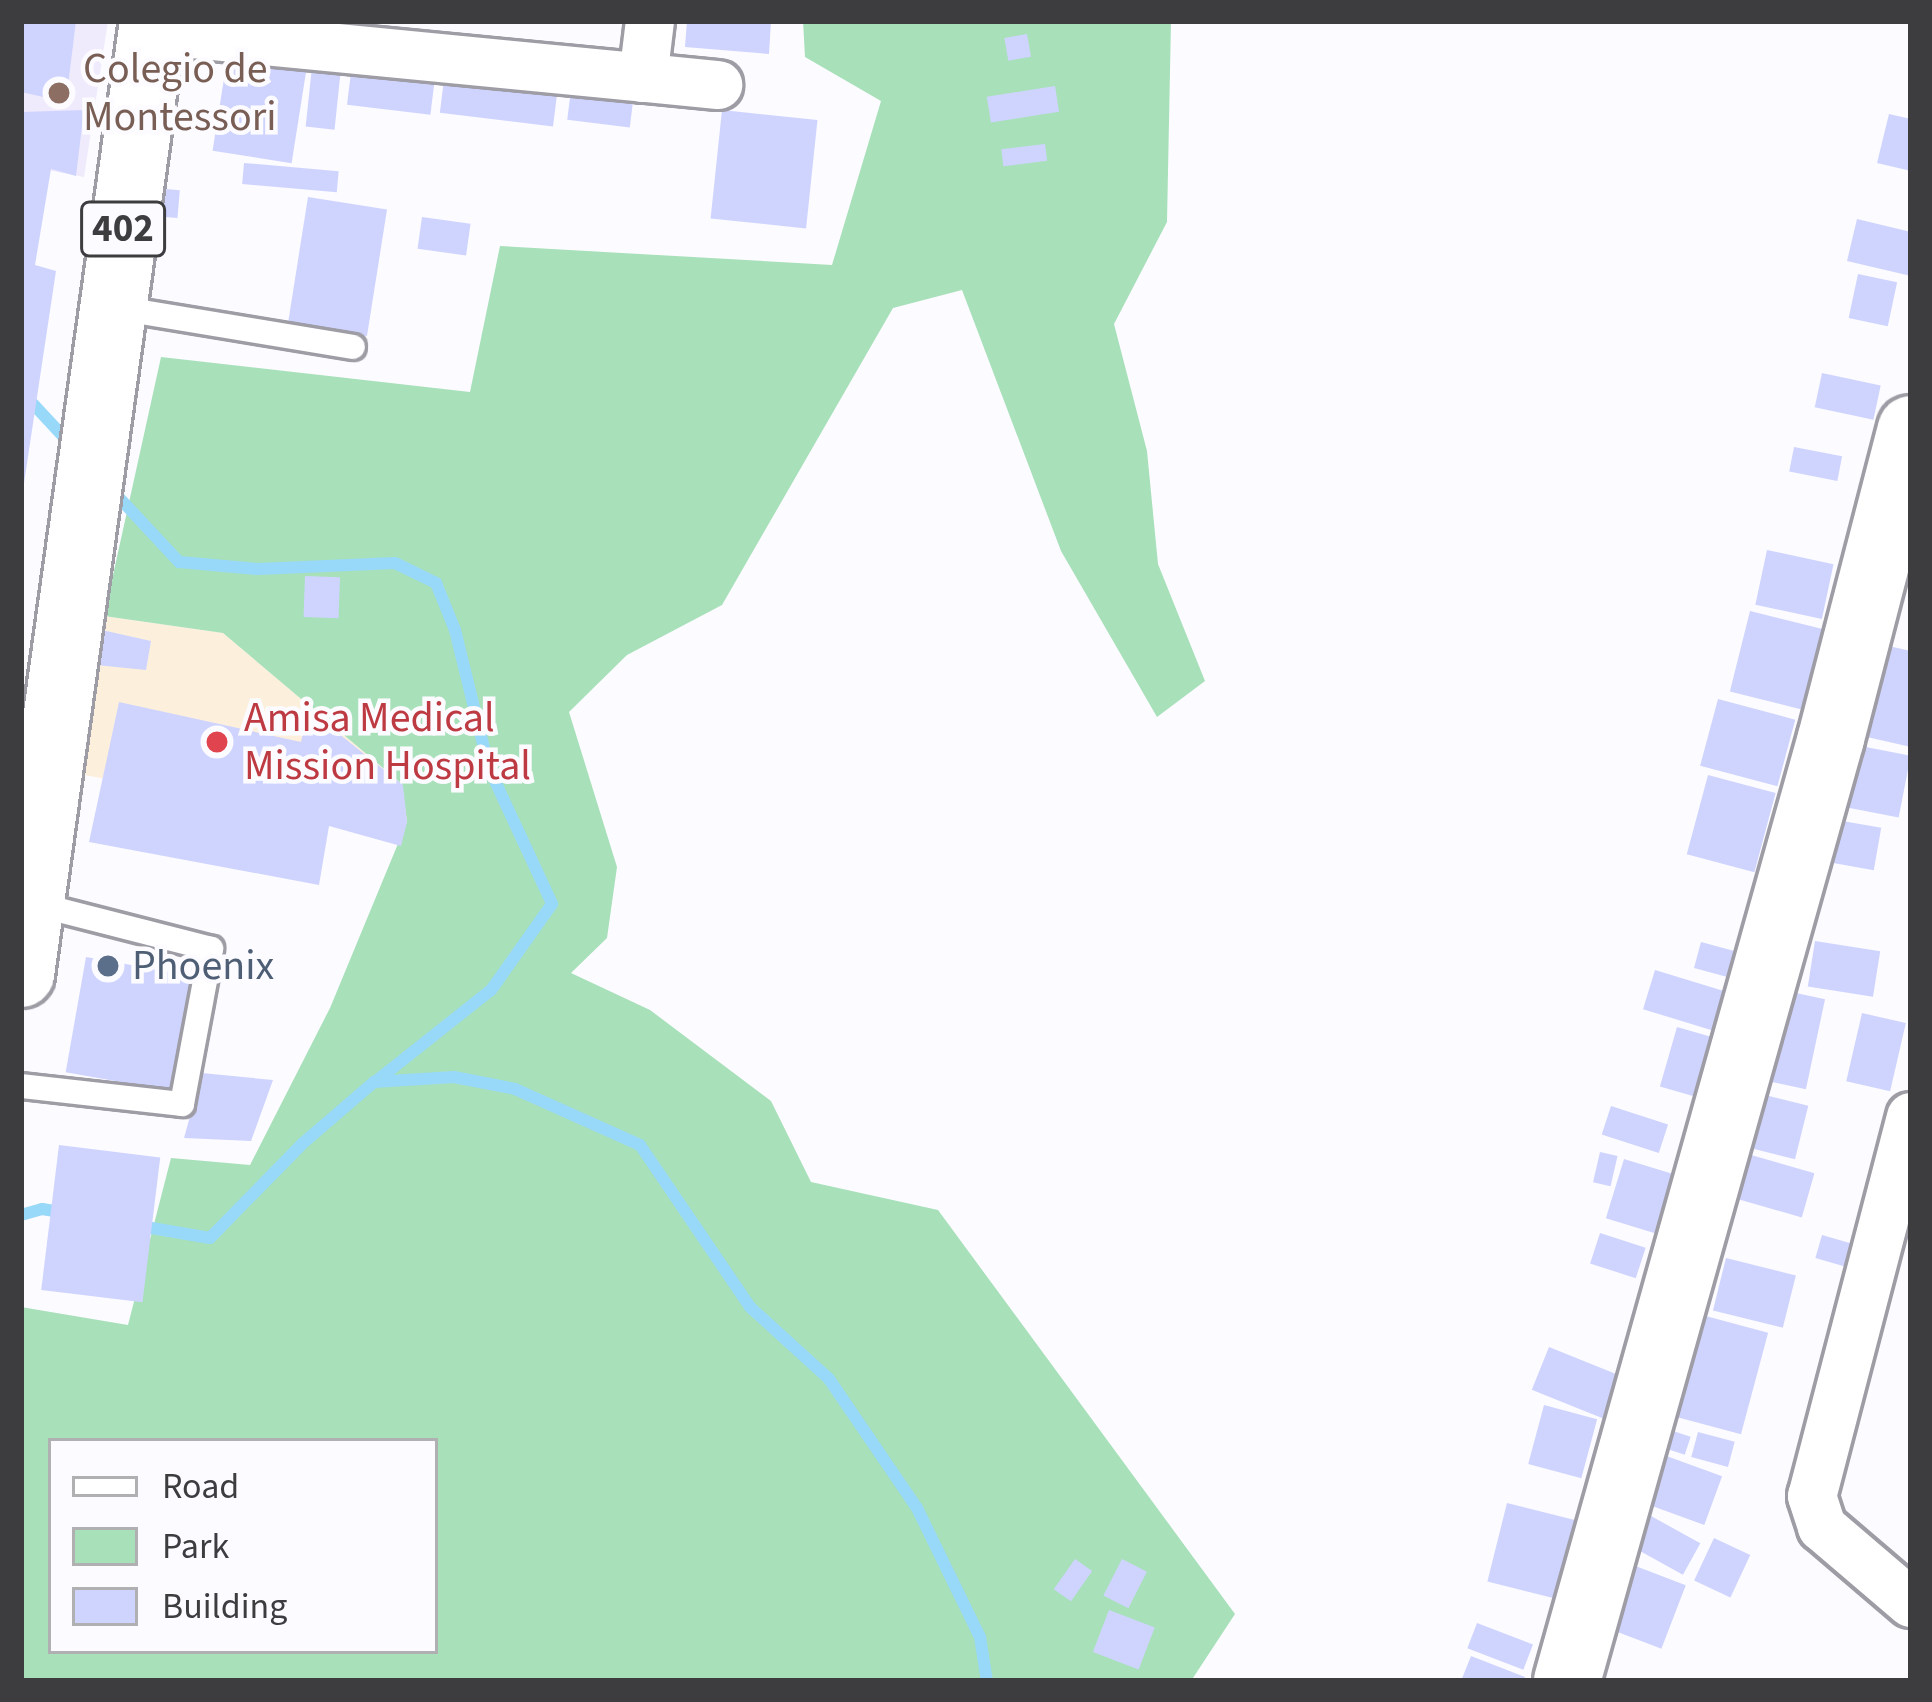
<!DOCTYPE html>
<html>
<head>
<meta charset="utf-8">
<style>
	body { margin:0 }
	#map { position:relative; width:1932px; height:1702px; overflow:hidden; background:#fcfbff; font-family:"Source Sans 3",sans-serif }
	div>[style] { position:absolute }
	.built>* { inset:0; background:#f0ebfc }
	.medical>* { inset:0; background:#fcf0dc }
	.green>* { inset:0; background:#a8e0ba }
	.stream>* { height:12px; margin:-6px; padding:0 6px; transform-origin:6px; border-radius:6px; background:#98d8f9 }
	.building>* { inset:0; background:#cfd4ff; transform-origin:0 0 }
	.roads { filter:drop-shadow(3px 0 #9e9ca4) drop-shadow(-3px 0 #9e9ca4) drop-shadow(0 3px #9e9ca4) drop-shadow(0 -3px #9e9ca4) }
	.lane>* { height:24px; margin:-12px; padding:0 12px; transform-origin:12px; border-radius:12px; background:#fff }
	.street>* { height:48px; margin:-24px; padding:0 24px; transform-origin:24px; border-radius:24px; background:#fff }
	.secondary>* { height:66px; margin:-33px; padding:0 33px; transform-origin:33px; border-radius:33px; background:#fff }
	.primary>* { height:66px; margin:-33px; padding:0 33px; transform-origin:33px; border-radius:33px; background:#fff }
	.dots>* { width:33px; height:33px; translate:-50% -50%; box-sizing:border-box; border:6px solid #fcfbff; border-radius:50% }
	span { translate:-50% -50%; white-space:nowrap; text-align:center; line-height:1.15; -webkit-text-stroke:9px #fcfbff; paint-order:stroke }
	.shield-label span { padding:3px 9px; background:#fcfbff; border:3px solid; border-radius:9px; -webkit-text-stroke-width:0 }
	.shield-label { font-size:39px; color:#3d3c3f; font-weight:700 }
	.education-label { font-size:42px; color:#785e54 }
	.left { translate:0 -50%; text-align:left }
	.health-label { font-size:42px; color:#be3a42 }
	.service-label { font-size:42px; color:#4e5e75 }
	.frame { position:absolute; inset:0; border:24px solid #3d3c3f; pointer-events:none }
	.legend { position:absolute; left:48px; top:1438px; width:390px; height:216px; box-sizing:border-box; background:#fcfbff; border:3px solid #b0afb2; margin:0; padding:15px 21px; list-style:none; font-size:36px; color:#3d3c3f }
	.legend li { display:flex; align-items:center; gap:24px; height:60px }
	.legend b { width:60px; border:3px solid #b0afb2 }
</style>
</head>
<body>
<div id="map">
	<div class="built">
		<i style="clip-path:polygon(21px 21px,108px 21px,84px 177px,21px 165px)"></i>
	</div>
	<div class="medical">
		<i style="clip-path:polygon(104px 616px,223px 633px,403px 785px,407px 822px,401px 846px,283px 812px,79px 774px)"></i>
	</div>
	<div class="green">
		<i style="clip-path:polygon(evenodd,803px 21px,1171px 21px,1167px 222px,1114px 324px,1147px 451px,1158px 564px,1205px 681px,1157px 717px,1061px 551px,962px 290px,893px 308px,722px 605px,627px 655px,569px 712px,617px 867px,607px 938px,571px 973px,650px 1010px,771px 1101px,811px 1182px,938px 1210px,1235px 1614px,1191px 1681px,21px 1681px,21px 1307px,128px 1325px,171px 1158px,250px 1165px,330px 1008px,407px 822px,402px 784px,223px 633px,104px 616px,161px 357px,470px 392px,500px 246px,832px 265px,881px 101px,805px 57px,803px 21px,51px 1441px,435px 1441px,435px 1651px,51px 1651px,51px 1441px)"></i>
	</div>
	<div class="stream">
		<i style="left:21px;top:391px;width:76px;rotate:47.1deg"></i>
		<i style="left:111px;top:489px;width:100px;rotate:47deg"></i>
		<i style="left:179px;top:562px;width:79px;rotate:5.1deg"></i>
		<i style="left:258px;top:569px;width:137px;rotate:-2.5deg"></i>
		<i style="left:395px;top:563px;width:46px;rotate:26deg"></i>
		<i style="left:436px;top:583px;width:51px;rotate:68deg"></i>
		<i style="left:455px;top:630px;width:142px;rotate:76.2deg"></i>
		<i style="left:489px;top:768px;width:150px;rotate:65.1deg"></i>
		<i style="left:552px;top:904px;width:105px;rotate:125.3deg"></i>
		<i style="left:491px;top:990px;width:148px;rotate:141.6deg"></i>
		<i style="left:21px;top:1215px;width:22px;rotate:-16deg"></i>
		<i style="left:42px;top:1209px;width:19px;rotate:9deg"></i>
		<i style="left:134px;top:1225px;width:77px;rotate:9.7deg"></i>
		<i style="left:210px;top:1238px;width:132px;rotate:-45.6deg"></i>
		<i style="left:302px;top:1144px;width:95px;rotate:-40.7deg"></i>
		<i style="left:374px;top:1082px;width:80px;rotate:-3.6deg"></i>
		<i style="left:454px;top:1077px;width:62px;rotate:11.1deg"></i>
		<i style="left:515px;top:1089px;width:137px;rotate:24.1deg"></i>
		<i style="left:640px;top:1145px;width:196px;rotate:55.8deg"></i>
		<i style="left:750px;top:1307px;width:107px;rotate:42.3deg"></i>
		<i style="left:829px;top:1379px;width:156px;rotate:55.7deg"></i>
		<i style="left:917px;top:1508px;width:144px;rotate:64deg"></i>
		<i style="left:980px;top:1637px;width:45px;rotate:81deg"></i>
	</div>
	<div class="building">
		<i style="clip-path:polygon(21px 21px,76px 21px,66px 102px,21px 92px)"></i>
		<i style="clip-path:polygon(687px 21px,771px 21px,769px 54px,685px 47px)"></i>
		<i style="left:1027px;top:34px;width:23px;height:23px;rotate:80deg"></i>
		<i style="left:229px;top:47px;width:80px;height:105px;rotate:9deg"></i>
		<i style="left:353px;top:56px;width:84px;height:49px;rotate:7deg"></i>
		<i style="left:313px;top:57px;width:29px;height:70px;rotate:6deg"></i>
		<i style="left:445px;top:71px;width:114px;height:42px;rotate:7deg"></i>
		<i style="left:572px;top:81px;width:63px;height:39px;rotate:7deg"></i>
		<i style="left:1055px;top:86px;width:26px;height:69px;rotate:81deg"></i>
		<i style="clip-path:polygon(84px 110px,76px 176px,51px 169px,35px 265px,56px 271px,21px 503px,21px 112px)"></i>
		<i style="left:722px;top:110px;width:96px;height:109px;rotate:6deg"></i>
		<i style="clip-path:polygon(1889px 114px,1911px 119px,1911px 171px,1877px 163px)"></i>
		<i style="left:1045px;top:144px;width:17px;height:44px;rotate:83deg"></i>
		<i style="left:244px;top:163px;width:95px;height:21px;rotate:5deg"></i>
		<i style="left:143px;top:187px;width:37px;height:28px;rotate:5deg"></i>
		<i style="left:308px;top:197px;width:80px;height:128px;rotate:9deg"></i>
		<i style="left:422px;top:217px;width:49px;height:32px;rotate:8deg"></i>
		<i style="clip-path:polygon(1857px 219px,1911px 232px,1911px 276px,1847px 261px)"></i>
		<i style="left:1858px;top:274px;width:40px;height:45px;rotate:12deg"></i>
		<i style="left:1822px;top:373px;width:60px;height:35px;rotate:12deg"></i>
		<i style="left:1794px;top:447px;width:49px;height:25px;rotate:11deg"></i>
		<i style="left:1767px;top:550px;width:68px;height:56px;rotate:12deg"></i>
		<i style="left:305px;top:576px;width:35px;height:41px;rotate:2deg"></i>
		<i style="left:1750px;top:611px;width:79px;height:83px;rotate:14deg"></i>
		<i style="clip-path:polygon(102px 630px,151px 641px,146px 670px,96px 665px)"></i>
		<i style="clip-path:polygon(1866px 641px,1911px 651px,1911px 747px,1845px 732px)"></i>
		<i style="left:1718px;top:699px;width:80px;height:69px;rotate:15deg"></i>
		<i style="clip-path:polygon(119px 702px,301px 742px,308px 709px,403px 785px,407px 822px,401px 846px,329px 826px,319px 885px,89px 842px)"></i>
		<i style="left:1840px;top:742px;width:72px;height:63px;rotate:11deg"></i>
		<i style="left:1708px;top:775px;width:70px;height:82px;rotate:15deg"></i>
		<i style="left:1831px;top:819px;width:51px;height:43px;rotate:10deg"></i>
		<i style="left:1815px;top:941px;width:66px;height:46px;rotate:9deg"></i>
		<i style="left:1701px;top:942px;width:47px;height:27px;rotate:15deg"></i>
		<i style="left:86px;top:957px;width:106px;height:117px;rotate:10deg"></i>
		<i style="left:1655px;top:970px;width:72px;height:41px;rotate:17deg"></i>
		<i style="left:1782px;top:990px;width:44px;height:92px;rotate:12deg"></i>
		<i style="left:1862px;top:1013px;width:45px;height:70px;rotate:13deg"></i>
		<i style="left:1677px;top:1027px;width:47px;height:62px;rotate:16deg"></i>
		<i style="clip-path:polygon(202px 1073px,273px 1080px,251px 1141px,184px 1138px)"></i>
		<i style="left:1753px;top:1092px;width:57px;height:55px;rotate:14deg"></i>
		<i style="left:1611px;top:1106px;width:60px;height:30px;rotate:18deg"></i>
		<i style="left:59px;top:1145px;width:102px;height:146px;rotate:7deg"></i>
		<i style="left:1600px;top:1152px;width:18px;height:31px;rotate:13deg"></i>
		<i style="left:1751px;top:1155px;width:66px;height:46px;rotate:16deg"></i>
		<i style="left:1624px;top:1159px;width:59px;height:62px;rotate:17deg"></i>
		<i style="left:1600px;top:1233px;width:48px;height:32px;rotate:18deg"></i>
		<i style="left:1822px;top:1235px;width:45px;height:24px;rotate:16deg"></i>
		<i style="left:1726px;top:1258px;width:72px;height:54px;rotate:14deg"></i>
		<i style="left:1687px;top:1311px;width:84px;height:105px;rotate:15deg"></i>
		<i style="left:1549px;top:1347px;width:87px;height:46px;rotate:22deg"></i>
		<i style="left:1544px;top:1405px;width:55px;height:61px;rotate:15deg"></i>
		<i style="left:1664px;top:1428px;width:28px;height:19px;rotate:18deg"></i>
		<i style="left:1698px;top:1432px;width:38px;height:26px;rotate:15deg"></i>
		<i style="left:1661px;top:1454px;width:65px;height:52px;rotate:20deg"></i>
		<i style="left:1507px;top:1503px;width:75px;height:81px;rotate:14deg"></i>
		<i style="left:1633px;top:1506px;width:77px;height:36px;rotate:29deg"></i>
		<i style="left:1714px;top:1538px;width:40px;height:47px;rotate:25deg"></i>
		<i style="left:1612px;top:1557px;width:79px;height:68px;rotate:21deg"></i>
		<i style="left:1075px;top:1559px;width:21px;height:37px;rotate:35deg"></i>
		<i style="left:1122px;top:1559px;width:28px;height:41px;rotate:27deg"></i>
		<i style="left:1109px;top:1610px;width:49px;height:45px;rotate:21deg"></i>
		<i style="left:1477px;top:1623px;width:60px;height:27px;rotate:21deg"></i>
		<i style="clip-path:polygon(1471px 1656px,1525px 1677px,1523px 1681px,1461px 1681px)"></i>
	</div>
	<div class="roads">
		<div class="lane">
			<i style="left:118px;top:308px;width:238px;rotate:9.4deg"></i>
			<i style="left:21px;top:1086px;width:162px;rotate:6.4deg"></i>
			<i style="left:182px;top:1104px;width:158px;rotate:-79.4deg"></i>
			<i style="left:211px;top:949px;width:185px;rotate:-165.6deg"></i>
		</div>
		<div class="street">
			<i style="left:152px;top:30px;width:569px;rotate:5.55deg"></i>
			<i style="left:643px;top:78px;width:57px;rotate:-83deg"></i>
			<i style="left:1911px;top:1117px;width:392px;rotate:104.6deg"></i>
			<i style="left:1812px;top:1496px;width:33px;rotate:72deg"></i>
			<i style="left:1822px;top:1527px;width:117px;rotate:40.5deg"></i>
		</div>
		<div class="secondary">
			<i style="left:1567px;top:1681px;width:979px;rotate:-74.36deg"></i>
			<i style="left:1831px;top:738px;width:319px;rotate:-75.5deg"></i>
		</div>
		<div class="primary">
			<i style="left:21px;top:974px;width:962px;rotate:-82.11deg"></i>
		</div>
	</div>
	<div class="dots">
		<i style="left:59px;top:93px;background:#8d6e63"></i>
		<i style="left:217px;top:742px;background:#e0444e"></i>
		<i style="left:108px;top:966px;background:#5c6f8a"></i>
	</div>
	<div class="shield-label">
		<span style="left:123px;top:229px">402</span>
	</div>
	<div class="education-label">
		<span class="left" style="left:83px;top:93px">Colegio de<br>Montessori</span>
	</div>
	<div class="health-label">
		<span class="left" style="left:244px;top:742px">Amisa Medical<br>Mission Hospital</span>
	</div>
	<div class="service-label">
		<span class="left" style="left:132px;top:966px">Phoenix</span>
	</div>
	<div class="frame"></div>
	<ul class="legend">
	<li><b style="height:15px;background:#fff"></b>Road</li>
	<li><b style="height:33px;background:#a8e0ba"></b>Park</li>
	<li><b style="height:33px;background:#cfd4ff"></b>Building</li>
	</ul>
</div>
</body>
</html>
